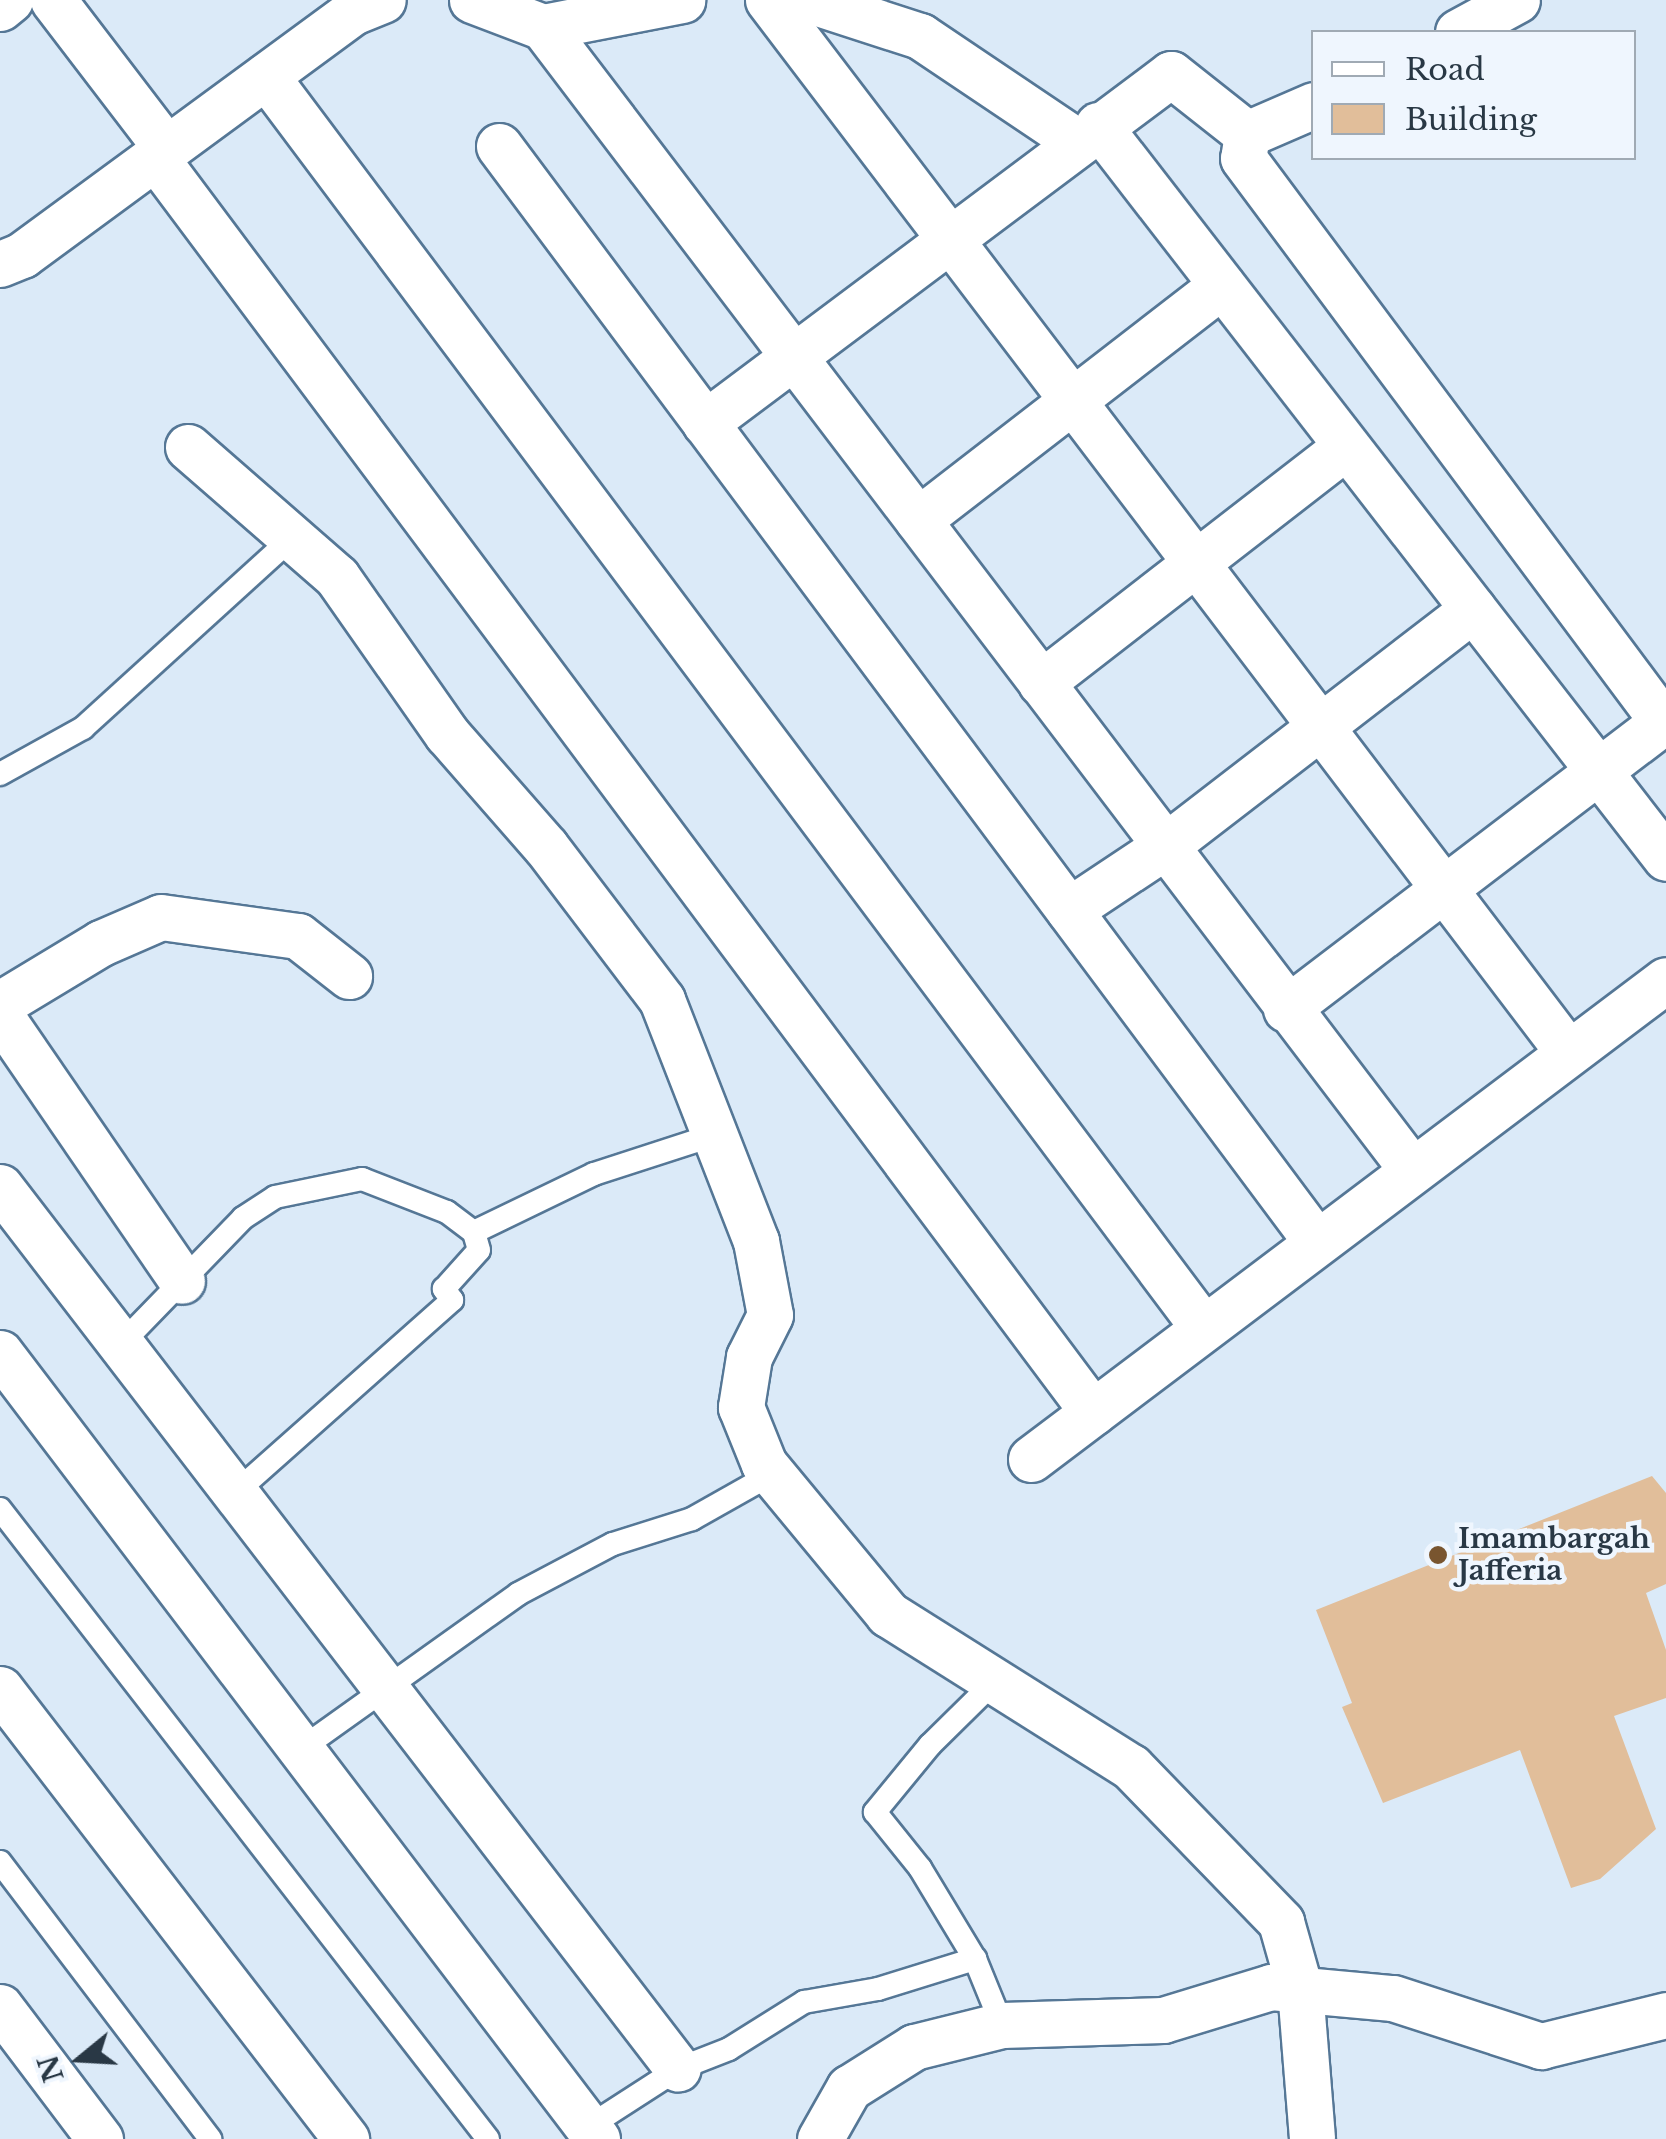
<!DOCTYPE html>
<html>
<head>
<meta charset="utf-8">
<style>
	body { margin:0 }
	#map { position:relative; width:1666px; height:2139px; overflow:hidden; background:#dbeaf8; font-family:"Libre Baskerville",serif }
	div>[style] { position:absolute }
	.building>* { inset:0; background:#e1be9a }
	.roads { filter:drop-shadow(2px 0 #557796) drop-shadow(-2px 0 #557796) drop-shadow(0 2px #557796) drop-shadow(0 -2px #557796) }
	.lane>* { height:22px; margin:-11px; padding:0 11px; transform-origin:11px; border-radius:11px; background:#fff }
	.street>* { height:45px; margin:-22.5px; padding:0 22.5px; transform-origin:22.5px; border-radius:22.5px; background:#fff }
	.dots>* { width:28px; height:28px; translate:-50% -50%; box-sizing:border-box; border:5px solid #eff6fe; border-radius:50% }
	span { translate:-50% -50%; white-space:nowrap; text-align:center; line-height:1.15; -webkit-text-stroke:9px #eff6fe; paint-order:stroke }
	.poi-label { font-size:28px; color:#293845; font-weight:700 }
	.left { translate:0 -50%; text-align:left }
	.legend { position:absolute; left:1311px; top:30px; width:325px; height:130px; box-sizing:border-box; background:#eff6fe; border:2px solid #a0aab4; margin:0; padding:12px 18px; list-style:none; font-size:30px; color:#293845 }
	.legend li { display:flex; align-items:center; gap:20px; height:50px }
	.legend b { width:50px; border:2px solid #a0aab4 }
	.north { position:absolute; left:30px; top:2009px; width:100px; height:100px; -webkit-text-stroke:8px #eff6fe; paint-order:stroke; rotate:252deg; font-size:28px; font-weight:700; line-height:40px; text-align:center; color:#293845 }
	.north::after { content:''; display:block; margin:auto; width:35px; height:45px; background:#293845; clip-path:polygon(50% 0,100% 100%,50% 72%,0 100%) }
</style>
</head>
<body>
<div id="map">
	<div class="building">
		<i style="clip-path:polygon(1652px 1476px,1666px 1493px,1666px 1584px,1646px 1593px,1666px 1650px,1666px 1698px,1614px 1716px,1656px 1829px,1600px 1879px,1571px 1888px,1520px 1750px,1383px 1803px,1342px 1707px,1352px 1703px,1316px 1610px)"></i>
	</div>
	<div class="roads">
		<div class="lane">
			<i style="left:0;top:774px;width:95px;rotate:-29deg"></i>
			<i style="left:83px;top:728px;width:282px;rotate:-42.3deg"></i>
			<i style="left:121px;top:1344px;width:175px;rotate:-45.9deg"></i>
			<i style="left:243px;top:1218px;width:38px;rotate:-33deg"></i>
			<i style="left:275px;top:1197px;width:89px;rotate:-11.7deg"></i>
			<i style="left:362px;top:1179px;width:91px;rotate:21.2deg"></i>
			<i style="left:447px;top:1212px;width:34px;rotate:37deg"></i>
			<i style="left:474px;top:1232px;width:133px;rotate:-25.8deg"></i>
			<i style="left:594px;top:1174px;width:126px;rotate:-18deg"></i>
			<i style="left:236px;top:1492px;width:289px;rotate:-41.6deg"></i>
			<i style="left:452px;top:1300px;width:14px;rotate:-126deg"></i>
			<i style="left:444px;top:1289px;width:52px;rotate:-48.1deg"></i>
			<i style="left:479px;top:1250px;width:19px;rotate:-106deg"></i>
			<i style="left:0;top:1509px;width:797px;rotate:52.24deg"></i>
			<i style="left:997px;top:1679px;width:94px;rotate:135.4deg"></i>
			<i style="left:930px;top:1745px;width:87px;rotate:129.4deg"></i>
			<i style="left:875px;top:1812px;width:72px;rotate:51.2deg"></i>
			<i style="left:920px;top:1868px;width:106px;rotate:58.9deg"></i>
			<i style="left:975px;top:1959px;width:71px;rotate:67.8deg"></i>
			<i style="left:301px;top:1749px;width:267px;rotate:-35.5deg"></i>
			<i style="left:518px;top:1594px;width:107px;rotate:-27.8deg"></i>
			<i style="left:613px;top:1544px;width:83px;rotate:-17.6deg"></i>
			<i style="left:692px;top:1519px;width:92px;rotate:-29.4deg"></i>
			<i style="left:0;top:1862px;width:348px;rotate:52.8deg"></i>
			<i style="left:588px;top:2127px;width:107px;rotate:-32.8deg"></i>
			<i style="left:678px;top:2069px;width:55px;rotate:-21.4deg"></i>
			<i style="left:729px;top:2049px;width:89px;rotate:-32.1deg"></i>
			<i style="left:804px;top:2002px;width:75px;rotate:-10deg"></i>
			<i style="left:878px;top:1989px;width:102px;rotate:-17.2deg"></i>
		</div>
		<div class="street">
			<i style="left:53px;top:0;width:188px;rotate:52.6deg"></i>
			<i style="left:472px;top:0;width:76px;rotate:20.8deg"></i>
			<i style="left:543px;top:27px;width:142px;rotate:-11deg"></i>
			<i style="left:768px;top:0;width:1322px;rotate:52.75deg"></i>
			<i style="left:809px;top:0;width:117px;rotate:18deg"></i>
			<i style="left:920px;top:36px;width:188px;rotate:33.9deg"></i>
			<i style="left:0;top:8px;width:13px;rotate:-39deg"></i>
			<i style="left:543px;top:27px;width:1432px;rotate:52.75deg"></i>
			<i style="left:1458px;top:32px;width:67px;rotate:-28.5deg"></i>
			<i style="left:266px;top:76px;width:1563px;rotate:53.17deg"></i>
			<i style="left:1098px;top:125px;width:927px;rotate:52.23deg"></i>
			<i style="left:1247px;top:134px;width:24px;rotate:99deg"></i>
			<i style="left:1243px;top:158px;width:703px;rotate:53.33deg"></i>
			<i style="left:499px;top:146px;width:1365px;rotate:53.28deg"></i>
			<i style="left:155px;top:157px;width:1567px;rotate:53.23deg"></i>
			<i style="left:0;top:264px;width:24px;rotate:-22deg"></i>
			<i style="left:22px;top:255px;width:411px;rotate:-36.3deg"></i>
			<i style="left:353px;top:12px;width:32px;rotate:-22deg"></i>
			<i style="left:705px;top:423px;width:582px;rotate:-36.83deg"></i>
			<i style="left:1171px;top:74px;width:97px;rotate:38.3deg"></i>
			<i style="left:1247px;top:134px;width:73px;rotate:-23.4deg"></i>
			<i style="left:188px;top:447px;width:198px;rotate:41.1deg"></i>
			<i style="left:337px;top:577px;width:192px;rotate:55deg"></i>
			<i style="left:447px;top:734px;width:150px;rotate:48.8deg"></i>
			<i style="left:546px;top:847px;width:192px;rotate:52.8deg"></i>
			<i style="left:662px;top:1000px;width:259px;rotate:68.7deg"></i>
			<i style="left:756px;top:1241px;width:75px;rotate:79.3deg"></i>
			<i style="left:770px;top:1315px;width:47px;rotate:116.6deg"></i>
			<i style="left:749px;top:1357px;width:51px;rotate:99.1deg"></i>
			<i style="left:741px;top:1407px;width:61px;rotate:68deg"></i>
			<i style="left:764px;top:1464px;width:195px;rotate:50.4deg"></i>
			<i style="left:888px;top:1614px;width:287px;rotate:32.2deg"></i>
			<i style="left:1131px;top:1767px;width:216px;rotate:45.9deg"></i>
			<i style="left:1281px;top:1922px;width:70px;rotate:74.2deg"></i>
			<i style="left:1300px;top:1989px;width:150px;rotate:85.4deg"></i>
			<i style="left:918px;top:520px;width:384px;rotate:-37.7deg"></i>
			<i style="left:1041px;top:683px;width:386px;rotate:-37.8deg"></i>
			<i style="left:1069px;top:910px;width:114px;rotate:-33.6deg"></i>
			<i style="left:1164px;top:847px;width:390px;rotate:-37.6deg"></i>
			<i style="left:0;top:1004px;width:118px;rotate:-31.1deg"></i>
			<i style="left:101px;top:943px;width:65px;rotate:-23.4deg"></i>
			<i style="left:161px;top:917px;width:138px;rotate:7.9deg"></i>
			<i style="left:298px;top:936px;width:65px;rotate:38.1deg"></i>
			<i style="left:1286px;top:1009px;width:478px;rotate:-37.3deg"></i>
			<i style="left:0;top:1015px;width:322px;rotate:55.6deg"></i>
			<i style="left:0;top:1187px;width:1112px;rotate:52.45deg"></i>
			<i style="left:0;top:1353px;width:987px;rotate:52.78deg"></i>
			<i style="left:1031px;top:1459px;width:795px;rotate:-37.03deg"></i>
			<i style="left:0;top:1689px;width:568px;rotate:52.44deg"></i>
			<i style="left:0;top:2007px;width:166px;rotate:52.9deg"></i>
			<i style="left:820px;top:2139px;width:59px;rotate:-60.4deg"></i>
			<i style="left:849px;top:2088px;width:77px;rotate:-32.2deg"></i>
			<i style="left:914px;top:2047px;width:91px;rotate:-14deg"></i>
			<i style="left:1002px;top:2025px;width:161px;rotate:-1.8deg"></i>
			<i style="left:1163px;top:2020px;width:113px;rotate:-17deg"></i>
			<i style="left:1271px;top:1987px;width:122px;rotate:5.2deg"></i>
			<i style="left:1393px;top:1998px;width:156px;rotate:18deg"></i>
			<i style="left:1541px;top:2046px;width:129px;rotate:-13.9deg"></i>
		</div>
	</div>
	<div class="dots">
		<i style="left:1438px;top:1555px;background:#79552f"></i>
	</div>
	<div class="poi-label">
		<span class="left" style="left:1458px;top:1555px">Imambargah<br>Jafferia</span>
	</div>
	<ul class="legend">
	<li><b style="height:12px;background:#fff"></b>Road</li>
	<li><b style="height:28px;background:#e1be9a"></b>Building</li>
	</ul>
	<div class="north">N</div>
</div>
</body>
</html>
